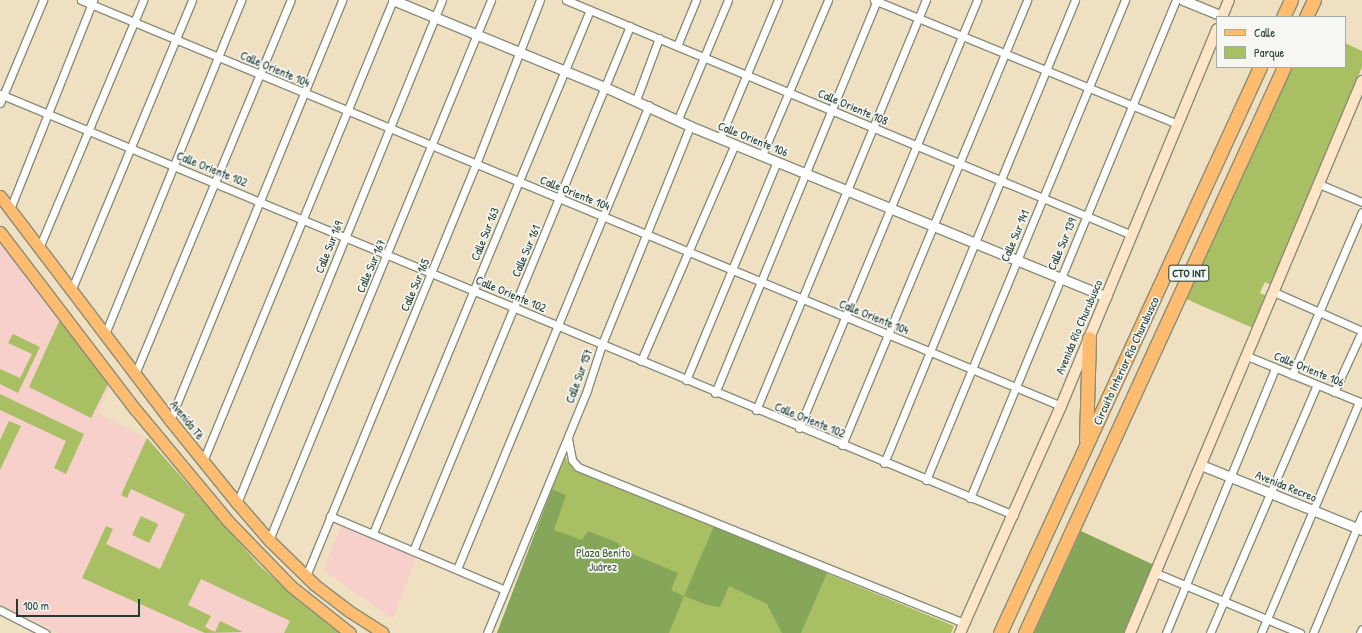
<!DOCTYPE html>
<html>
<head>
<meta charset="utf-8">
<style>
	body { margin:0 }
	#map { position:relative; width:1362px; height:633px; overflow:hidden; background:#efe0c1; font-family:"Patrick Hand",sans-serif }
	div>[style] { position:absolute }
	.built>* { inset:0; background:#f7d0cb }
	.green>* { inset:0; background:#a8bf64; transform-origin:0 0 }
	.forest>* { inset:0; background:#86a65a }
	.roads { filter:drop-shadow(1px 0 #878e7a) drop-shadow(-1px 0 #878e7a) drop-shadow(0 1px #878e7a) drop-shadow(0 -1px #878e7a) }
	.minor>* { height:7px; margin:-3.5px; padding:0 3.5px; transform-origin:3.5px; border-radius:3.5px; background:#fff }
	.tertiary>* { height:9px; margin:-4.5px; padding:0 4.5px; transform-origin:4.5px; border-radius:4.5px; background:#fff }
	.secondary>* { height:10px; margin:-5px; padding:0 5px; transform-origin:5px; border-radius:5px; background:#ffe4c6 }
	.primary>* { height:11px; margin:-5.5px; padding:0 5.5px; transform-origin:5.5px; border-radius:5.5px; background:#febc70 }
	.motorway>* { height:13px; margin:-6.5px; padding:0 6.5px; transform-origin:6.5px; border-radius:6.5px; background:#febc70 }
	span { translate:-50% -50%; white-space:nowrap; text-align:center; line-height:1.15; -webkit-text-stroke:3.5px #f6f6f2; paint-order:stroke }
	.shield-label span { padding:1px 3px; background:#f6f6f2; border:1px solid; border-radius:3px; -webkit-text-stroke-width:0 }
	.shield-label { font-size:11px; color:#1f3d34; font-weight:700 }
	.street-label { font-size:12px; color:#1f3d34 }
	.park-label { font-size:12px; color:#415e40 }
	.legend { position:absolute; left:1216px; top:16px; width:130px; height:52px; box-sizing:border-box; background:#f6f6f2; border:1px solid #a0aca6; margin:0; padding:5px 7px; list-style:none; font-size:12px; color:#1f3d34 }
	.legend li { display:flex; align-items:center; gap:8px; height:20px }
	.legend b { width:20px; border:1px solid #a0aca6 }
	.scale { position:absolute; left:16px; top:599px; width:124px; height:18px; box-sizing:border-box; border:2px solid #1f3d34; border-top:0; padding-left:5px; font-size:12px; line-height:14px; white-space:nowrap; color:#1f3d34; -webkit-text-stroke:3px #f6f6f2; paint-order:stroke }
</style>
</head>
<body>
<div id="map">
	<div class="built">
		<i style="clip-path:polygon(0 241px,112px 383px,97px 413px,147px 438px,259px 565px,300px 602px,340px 633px,58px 633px,0 604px)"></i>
		<i style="clip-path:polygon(343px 522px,418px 553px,393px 619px,323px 570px)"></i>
	</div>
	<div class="green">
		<i style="clip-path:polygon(1345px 43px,1362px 51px,1362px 67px,1271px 285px,1265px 282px,1262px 288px,1260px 293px,1267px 296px,1253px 328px,1186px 299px,1292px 67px,1345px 67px)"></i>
		<i style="clip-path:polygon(61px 317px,110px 380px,91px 418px,29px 387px)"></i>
		<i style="clip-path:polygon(13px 334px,40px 347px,18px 393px,0 384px,0 369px,20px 378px,32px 354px,8px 343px)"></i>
		<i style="clip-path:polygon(0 394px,84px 434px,66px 474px,54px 468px,66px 441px,0 410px)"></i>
		<i style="clip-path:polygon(9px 421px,21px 426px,0 470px,0 440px)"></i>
		<i style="clip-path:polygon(147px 438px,259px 565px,300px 602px,340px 633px,284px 633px,290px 621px,201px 579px,188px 605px,211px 616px,205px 627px,215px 632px,220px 621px,243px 632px,205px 633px,82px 578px,106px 526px,113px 529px,106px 544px,160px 569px,185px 514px,131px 489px,127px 498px,121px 495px)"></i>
		<i style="clip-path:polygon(565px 454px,567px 461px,577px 470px,954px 626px,951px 633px,497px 633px)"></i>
		<i style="left:141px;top:516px;width:19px;height:21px;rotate:25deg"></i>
	</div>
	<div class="forest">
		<i style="clip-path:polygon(552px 489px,566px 495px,554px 530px,582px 540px,588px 531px,618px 543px,623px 550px,678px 573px,671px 590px,684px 596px,714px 526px,827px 573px,801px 633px,782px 633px,767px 604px,729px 586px,720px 607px,707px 605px,684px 596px,669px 633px,497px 633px)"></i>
		<i style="clip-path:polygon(1081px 531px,1154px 565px,1127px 633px,1034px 633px)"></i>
	</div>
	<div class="roads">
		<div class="minor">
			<i style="left:81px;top:0;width:1061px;rotate:22.5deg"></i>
			<i style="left:566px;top:0;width:613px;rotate:22.55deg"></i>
			<i style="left:874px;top:0;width:328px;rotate:22.2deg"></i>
			<i style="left:677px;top:46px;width:50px;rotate:-67.6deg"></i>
			<i style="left:0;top:94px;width:1098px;rotate:22.55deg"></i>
			<i style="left:636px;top:100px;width:66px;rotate:-69.6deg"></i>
			<i style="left:0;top:103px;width:112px;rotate:-67.3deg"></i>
			<i style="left:678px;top:119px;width:129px;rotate:-67.2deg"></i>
			<i style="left:720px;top:138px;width:150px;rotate:-67.2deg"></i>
			<i style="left:762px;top:155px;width:168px;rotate:-66.9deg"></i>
			<i style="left:1319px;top:184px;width:47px;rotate:22.7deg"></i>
			<i style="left:10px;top:209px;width:225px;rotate:-68.3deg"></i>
			<i style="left:39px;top:248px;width:269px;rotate:-67.2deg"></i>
			<i style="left:71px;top:291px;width:315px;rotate:-67.4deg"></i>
			<i style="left:1274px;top:292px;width:96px;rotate:23.9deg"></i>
			<i style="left:105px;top:334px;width:361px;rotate:-67.8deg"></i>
			<i style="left:1247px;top:356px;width:124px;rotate:22.2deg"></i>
			<i style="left:641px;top:361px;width:236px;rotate:-66.6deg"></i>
			<i style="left:135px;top:374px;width:405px;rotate:-67.4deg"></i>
			<i style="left:1292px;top:375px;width:177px;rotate:-66.8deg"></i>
			<i style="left:686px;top:380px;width:237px;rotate:-67.4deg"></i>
			<i style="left:1334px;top:392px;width:67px;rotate:-65.3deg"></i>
			<i style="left:715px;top:393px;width:425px;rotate:-67.6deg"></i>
			<i style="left:756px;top:410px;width:444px;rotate:-67.5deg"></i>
			<i style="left:170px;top:420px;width:454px;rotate:-67.7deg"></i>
			<i style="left:799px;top:428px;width:464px;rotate:-67.4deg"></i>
			<i style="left:568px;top:439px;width:21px;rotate:79deg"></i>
			<i style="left:572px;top:460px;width:9px;rotate:49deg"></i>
			<i style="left:578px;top:467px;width:416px;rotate:22deg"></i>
			<i style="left:842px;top:445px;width:482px;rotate:-67.4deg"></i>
			<i style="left:203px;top:461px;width:499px;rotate:-67.6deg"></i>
			<i style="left:884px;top:463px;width:501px;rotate:-67.58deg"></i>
			<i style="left:926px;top:480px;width:520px;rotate:-67.48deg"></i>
			<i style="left:970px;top:498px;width:539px;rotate:-67.53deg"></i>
			<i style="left:237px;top:503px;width:543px;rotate:-67.83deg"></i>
			<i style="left:330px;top:516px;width:188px;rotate:22.9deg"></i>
			<i style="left:373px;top:533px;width:566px;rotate:-67.47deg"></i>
			<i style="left:269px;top:540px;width:584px;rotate:-67.65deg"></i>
			<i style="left:413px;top:551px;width:568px;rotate:-67.54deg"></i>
			<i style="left:457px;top:569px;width:502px;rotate:-67.52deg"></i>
			<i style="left:1156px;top:573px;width:156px;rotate:22.6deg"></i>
			<i style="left:306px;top:576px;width:446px;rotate:-67.6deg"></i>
			<i style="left:476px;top:164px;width:176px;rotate:-68.7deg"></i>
			<i style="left:0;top:610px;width:51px;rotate:27.1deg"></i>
			<i style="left:487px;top:633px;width:263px;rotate:-67.6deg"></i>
			<i style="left:587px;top:390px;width:48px;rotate:-71.9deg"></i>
			<i style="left:602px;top:344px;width:235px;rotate:-68deg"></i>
			<i style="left:1166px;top:633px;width:287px;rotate:-67.6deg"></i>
			<i style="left:1210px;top:633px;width:270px;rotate:-66.7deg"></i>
			<i style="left:1261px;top:633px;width:251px;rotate:-67deg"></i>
			<i style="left:1313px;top:633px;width:128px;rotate:-67.4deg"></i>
			<i style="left:1360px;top:633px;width:4px;rotate:-63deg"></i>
		</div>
		<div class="tertiary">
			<i style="left:393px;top:0;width:231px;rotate:22.4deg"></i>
			<i style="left:607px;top:88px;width:91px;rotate:24.6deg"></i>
			<i style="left:690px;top:126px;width:450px;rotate:22.3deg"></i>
			<i style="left:1183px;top:0;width:42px;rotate:22.3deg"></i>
			<i style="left:1201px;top:465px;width:174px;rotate:22deg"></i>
		</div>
		<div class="secondary">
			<i style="left:1222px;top:17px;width:18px;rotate:-68deg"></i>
			<i style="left:960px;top:633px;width:248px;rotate:-66deg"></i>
			<i style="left:1061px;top:406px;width:408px;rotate:-67.5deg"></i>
			<i style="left:1130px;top:633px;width:599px;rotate:-67.2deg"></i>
		</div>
		<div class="primary">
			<i style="left:0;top:196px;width:281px;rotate:52.8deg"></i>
			<i style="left:170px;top:420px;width:107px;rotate:51.1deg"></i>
			<i style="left:237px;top:503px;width:49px;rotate:49.1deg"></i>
			<i style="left:269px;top:540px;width:64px;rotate:44.4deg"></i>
			<i style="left:315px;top:585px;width:43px;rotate:37.4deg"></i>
			<i style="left:349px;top:611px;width:40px;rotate:32.9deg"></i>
			<i style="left:0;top:232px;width:223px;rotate:52.7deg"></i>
			<i style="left:135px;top:409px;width:144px;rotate:50.3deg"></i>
			<i style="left:227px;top:520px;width:93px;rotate:45.9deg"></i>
			<i style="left:292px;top:587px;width:74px;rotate:38.4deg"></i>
		</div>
		<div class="motorway">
			<i style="left:1283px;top:17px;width:19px;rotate:-65deg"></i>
			<i style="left:1306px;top:17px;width:19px;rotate:-65deg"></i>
			<i style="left:1086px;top:440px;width:102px;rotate:-88.3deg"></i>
			<i style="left:1000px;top:633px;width:623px;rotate:-65.33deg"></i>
			<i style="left:1025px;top:633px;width:622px;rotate:-65.41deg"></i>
		</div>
	</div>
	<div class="shield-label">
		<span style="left:1189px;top:273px">CTO INT</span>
	</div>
	<div class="street-label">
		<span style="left:275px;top:69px;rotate:23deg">Calle Oriente 104</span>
		<span style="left:853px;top:107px;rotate:23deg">Calle Oriente 108</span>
		<span style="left:753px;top:139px;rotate:22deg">Calle Oriente 106</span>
		<span style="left:212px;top:169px;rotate:22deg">Calle Oriente 102</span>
		<span style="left:575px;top:193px;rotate:22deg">Calle Oriente 104</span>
		<span style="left:485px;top:234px;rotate:-68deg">Calle Sur 163</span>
		<span style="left:1015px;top:236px;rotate:-67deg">Calle Sur 141</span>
		<span style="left:1062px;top:244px;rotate:-67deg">Calle Sur 139</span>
		<span style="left:329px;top:247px;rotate:-68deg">Calle Sur 169</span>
		<span style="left:526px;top:251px;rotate:-67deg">Calle Sur 161</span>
		<span style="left:371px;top:266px;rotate:-67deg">Calle Sur 167</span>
		<span style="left:415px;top:285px;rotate:-67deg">Calle Sur 165</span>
		<span style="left:511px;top:294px;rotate:23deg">Calle Oriente 102</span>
		<span style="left:874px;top:317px;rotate:22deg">Calle Oriente 104</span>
		<span style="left:1079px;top:327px;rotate:-67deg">Avenida Río Churubusco</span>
		<span style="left:1126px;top:361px;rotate:-65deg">Circuito Interior Río Churubusco</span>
		<span style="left:1309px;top:369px;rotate:22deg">Calle Oriente 106</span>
		<span style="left:579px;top:376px;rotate:-70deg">Calle Sur 157</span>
		<span style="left:187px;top:420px;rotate:51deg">Avenida Té</span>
		<span style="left:810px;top:420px;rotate:22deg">Calle Oriente 102</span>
		<span style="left:1286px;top:486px;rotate:22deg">Avenida Recreo</span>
	</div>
	<div class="park-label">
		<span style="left:603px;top:560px">Plaza Benito<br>Juárez</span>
	</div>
	<ul class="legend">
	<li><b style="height:5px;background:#febc70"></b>Calle</li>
	<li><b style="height:11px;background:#a8bf64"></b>Parque</li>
	</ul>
	<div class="scale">100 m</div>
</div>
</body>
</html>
